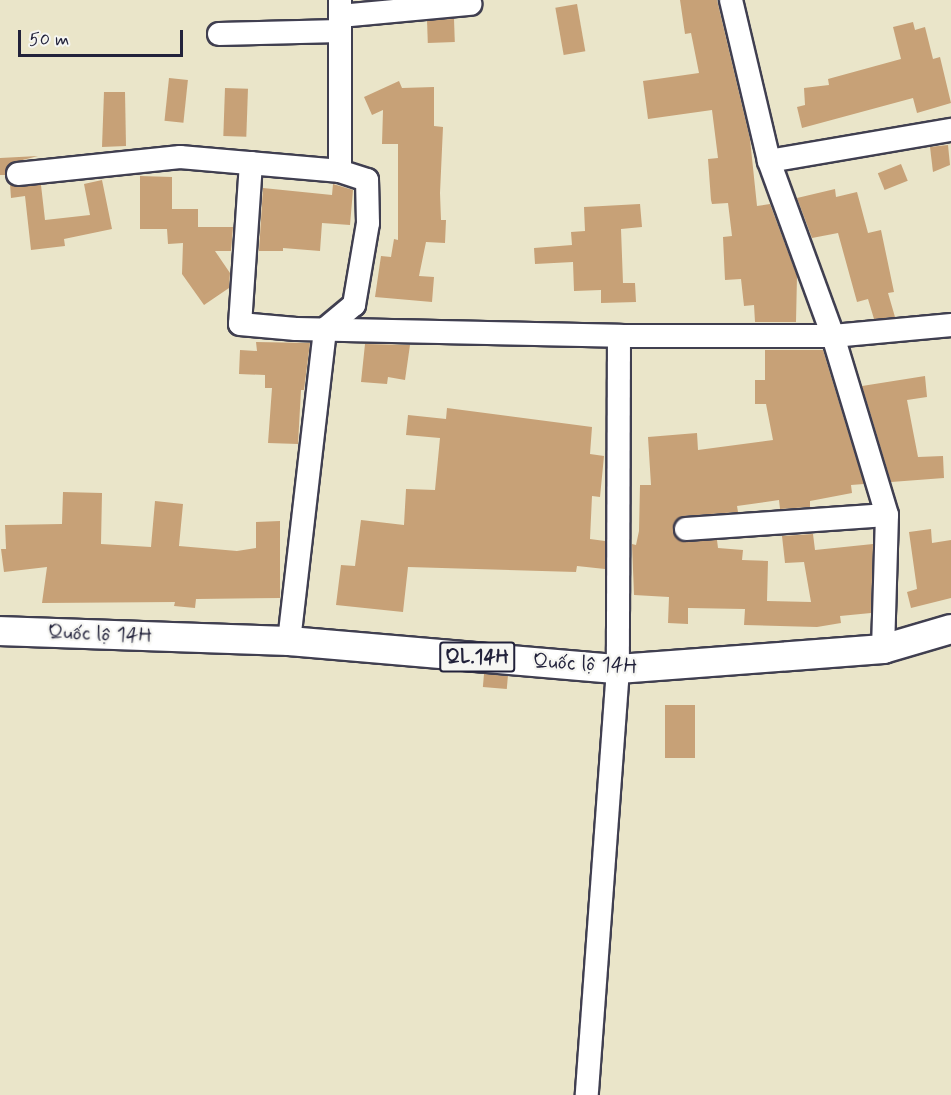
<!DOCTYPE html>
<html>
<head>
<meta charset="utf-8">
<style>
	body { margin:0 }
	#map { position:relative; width:951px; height:1095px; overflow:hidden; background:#eae5c9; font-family:Mynerve,sans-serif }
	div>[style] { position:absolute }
	.building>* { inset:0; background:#c7a177; transform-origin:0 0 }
	.roads { filter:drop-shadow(2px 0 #403f50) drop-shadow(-2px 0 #403f50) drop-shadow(0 2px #403f50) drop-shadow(0 -2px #403f50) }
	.minor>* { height:22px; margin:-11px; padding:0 11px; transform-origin:11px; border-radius:11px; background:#fff }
	.major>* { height:28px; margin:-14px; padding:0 14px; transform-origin:14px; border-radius:14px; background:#fff }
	span { translate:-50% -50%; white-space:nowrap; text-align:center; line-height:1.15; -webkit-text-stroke:4.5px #f6f6f2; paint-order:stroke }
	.shield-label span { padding:2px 4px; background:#f6f6f2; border:2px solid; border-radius:4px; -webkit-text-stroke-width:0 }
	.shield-label { font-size:20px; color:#22223b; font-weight:700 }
	.street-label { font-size:21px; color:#22223b }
	.scale { position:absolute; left:18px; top:30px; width:165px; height:27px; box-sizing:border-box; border:3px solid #22223b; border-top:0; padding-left:8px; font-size:18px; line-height:21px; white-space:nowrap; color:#22223b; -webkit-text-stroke:4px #f6f6f2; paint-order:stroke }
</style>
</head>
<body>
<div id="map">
	<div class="building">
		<i style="clip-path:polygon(680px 0,717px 0,750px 139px,757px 206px,770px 204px,797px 276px,796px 322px,755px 322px,754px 305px,744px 306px,741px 279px,725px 280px,723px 237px,732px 236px,728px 203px,712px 204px,711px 200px,708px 159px,718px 158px,712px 110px,648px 119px,643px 81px,699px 73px,691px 33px,685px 34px)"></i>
		<i style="left:577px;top:4px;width:48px;height:22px;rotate:80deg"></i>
		<i style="left:454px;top:19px;width:23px;height:27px;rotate:88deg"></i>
		<i style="clip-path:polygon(913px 22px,915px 30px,925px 27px,933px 59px,940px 57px,951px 103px,917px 113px,913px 98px,802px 128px,797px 107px,805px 105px,804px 88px,829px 85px,828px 79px,901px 59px,893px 27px)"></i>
		<i style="left:169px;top:78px;width:19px;height:43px;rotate:6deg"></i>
		<i style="clip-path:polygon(399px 81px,402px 88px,434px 87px,434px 126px,443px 127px,440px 193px,441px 220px,446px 220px,445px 243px,426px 242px,419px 276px,434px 277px,432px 302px,375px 297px,381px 256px,391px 257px,394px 239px,398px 240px,398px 144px,382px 144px,383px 110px,372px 115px,364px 97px)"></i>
		<i style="left:225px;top:88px;width:23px;height:48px;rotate:2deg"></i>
		<i style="clip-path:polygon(104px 92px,125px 92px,126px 146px,102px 147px)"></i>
		<i style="clip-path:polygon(948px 145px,950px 165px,933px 172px,930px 147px)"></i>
		<i style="clip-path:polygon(38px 156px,11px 163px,5px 175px,0 175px,0 158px)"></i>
		<i style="left:901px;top:164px;width:18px;height:25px;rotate:68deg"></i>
		<i style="clip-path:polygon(140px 176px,172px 177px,172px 209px,198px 209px,198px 227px,233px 227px,231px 251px,215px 251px,230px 273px,229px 288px,204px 305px,182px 274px,183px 243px,168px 244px,167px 229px,140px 229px)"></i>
		<i style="clip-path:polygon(102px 180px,112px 229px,64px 239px,65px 246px,31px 250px,25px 196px,11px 198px,10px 184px,41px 185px,45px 220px,90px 215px,84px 184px)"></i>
		<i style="clip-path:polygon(333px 184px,353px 190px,350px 225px,322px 223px,320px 251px,283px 248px,283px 251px,259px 251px,263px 188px,332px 195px)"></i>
		<i style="clip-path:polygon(835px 189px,836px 197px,857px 192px,868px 233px,881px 230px,894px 292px,888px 293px,895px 317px,874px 319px,868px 299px,857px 302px,838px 233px,812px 238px,797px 198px)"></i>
		<i style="clip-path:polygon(640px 204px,642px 227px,621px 229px,623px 283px,635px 283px,636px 302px,601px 303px,601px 290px,574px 291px,573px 262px,535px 264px,534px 248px,572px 245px,571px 232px,585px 231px,584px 207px)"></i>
		<i style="clip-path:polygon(256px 342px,310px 343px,304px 390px,301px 390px,298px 444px,268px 443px,272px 388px,265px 388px,265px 375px,239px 374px,240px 350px,257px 351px)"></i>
		<i style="clip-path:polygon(365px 344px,410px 345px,405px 380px,388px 377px,387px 384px,361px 382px)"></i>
		<i style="clip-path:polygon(765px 350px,823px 350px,864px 484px,851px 485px,852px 493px,810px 501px,810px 507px,780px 509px,779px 500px,737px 506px,738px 512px,684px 516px,674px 523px,675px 536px,686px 542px,717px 540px,718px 548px,743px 550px,742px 560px,768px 561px,767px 601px,811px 602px,804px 562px,785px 563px,782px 536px,813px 534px,815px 550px,873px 544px,871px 613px,840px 616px,841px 623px,817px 627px,744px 625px,745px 609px,688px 608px,688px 624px,668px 623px,669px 597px,634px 595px,632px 544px,636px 545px,639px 531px,640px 485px,651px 485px,648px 437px,697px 433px,698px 450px,773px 440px,766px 404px,755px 404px,755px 380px,765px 380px)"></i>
		<i style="clip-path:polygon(925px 376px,927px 397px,907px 400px,918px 457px,943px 456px,944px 478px,891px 482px,862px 386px)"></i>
		<i style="clip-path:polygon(447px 408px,592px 427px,590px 454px,604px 456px,600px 497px,592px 496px,590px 539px,605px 541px,605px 569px,577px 566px,576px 572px,408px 567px,403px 612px,336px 605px,341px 565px,355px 566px,361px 520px,404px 525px,406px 489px,435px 490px,440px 438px,406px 435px,408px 415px,446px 419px)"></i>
		<i style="clip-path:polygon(63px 492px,102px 493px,101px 544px,151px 547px,155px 501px,183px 504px,179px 546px,237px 551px,256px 548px,256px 522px,280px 521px,280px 598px,196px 599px,195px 608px,174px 606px,175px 602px,42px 603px,47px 567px,4px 572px,1px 549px,6px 549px,5px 525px,62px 524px)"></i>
		<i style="clip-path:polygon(931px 529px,932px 543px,951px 540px,951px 598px,911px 608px,907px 592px,917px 589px,909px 532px)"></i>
		<i style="left:484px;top:674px;width:24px;height:13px;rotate:5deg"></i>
		<i style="left:665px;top:705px;width:30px;height:53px"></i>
	</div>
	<div class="roads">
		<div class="minor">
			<i style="left:731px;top:0;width:165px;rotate:76.7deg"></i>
			<i style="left:769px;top:161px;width:186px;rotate:69.9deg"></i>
			<i style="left:833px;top:336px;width:187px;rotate:73.2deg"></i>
			<i style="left:887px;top:515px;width:134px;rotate:91.7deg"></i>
			<i style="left:340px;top:16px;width:131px;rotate:-5.3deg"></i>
			<i style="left:219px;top:34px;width:121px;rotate:-1.4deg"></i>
			<i style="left:769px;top:161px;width:185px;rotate:-9.7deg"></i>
			<i style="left:251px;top:163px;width:161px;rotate:93.9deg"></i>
			<i style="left:240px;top:324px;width:56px;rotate:5.1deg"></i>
			<i style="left:296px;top:329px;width:323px;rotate:1.2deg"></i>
			<i style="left:619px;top:336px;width:333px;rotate:90.2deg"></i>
			<i style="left:618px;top:669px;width:427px;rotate:94.2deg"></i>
			<i style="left:18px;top:174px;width:163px;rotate:-6deg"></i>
			<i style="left:180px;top:157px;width:161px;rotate:5deg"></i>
			<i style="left:619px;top:336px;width:214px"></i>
			<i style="left:833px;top:336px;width:119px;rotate:-5.3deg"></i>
			<i style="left:686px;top:529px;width:201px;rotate:-4deg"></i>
			<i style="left:289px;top:641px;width:314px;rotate:-83.4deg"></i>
			<i style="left:325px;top:329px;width:38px;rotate:-40deg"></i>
			<i style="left:354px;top:305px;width:83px;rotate:-80.3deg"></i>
			<i style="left:368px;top:223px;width:43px;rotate:-91.3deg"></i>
			<i style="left:367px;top:180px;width:28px;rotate:-162deg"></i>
			<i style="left:340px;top:171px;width:171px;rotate:-90deg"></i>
		</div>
		<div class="major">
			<i style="left:0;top:631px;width:289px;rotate:2deg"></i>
			<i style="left:289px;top:641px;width:330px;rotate:4.9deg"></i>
			<i style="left:618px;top:669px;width:266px;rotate:-4.3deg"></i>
			<i style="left:883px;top:649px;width:71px;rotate:-16.4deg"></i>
		</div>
	</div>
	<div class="shield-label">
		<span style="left:477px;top:657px">QL.14H</span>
	</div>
	<div class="street-label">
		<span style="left:100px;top:634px;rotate:2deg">Quốc lộ 14H</span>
		<span style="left:585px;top:664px;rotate:3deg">Quốc lộ 14H</span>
	</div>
	<div class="scale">50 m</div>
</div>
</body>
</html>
